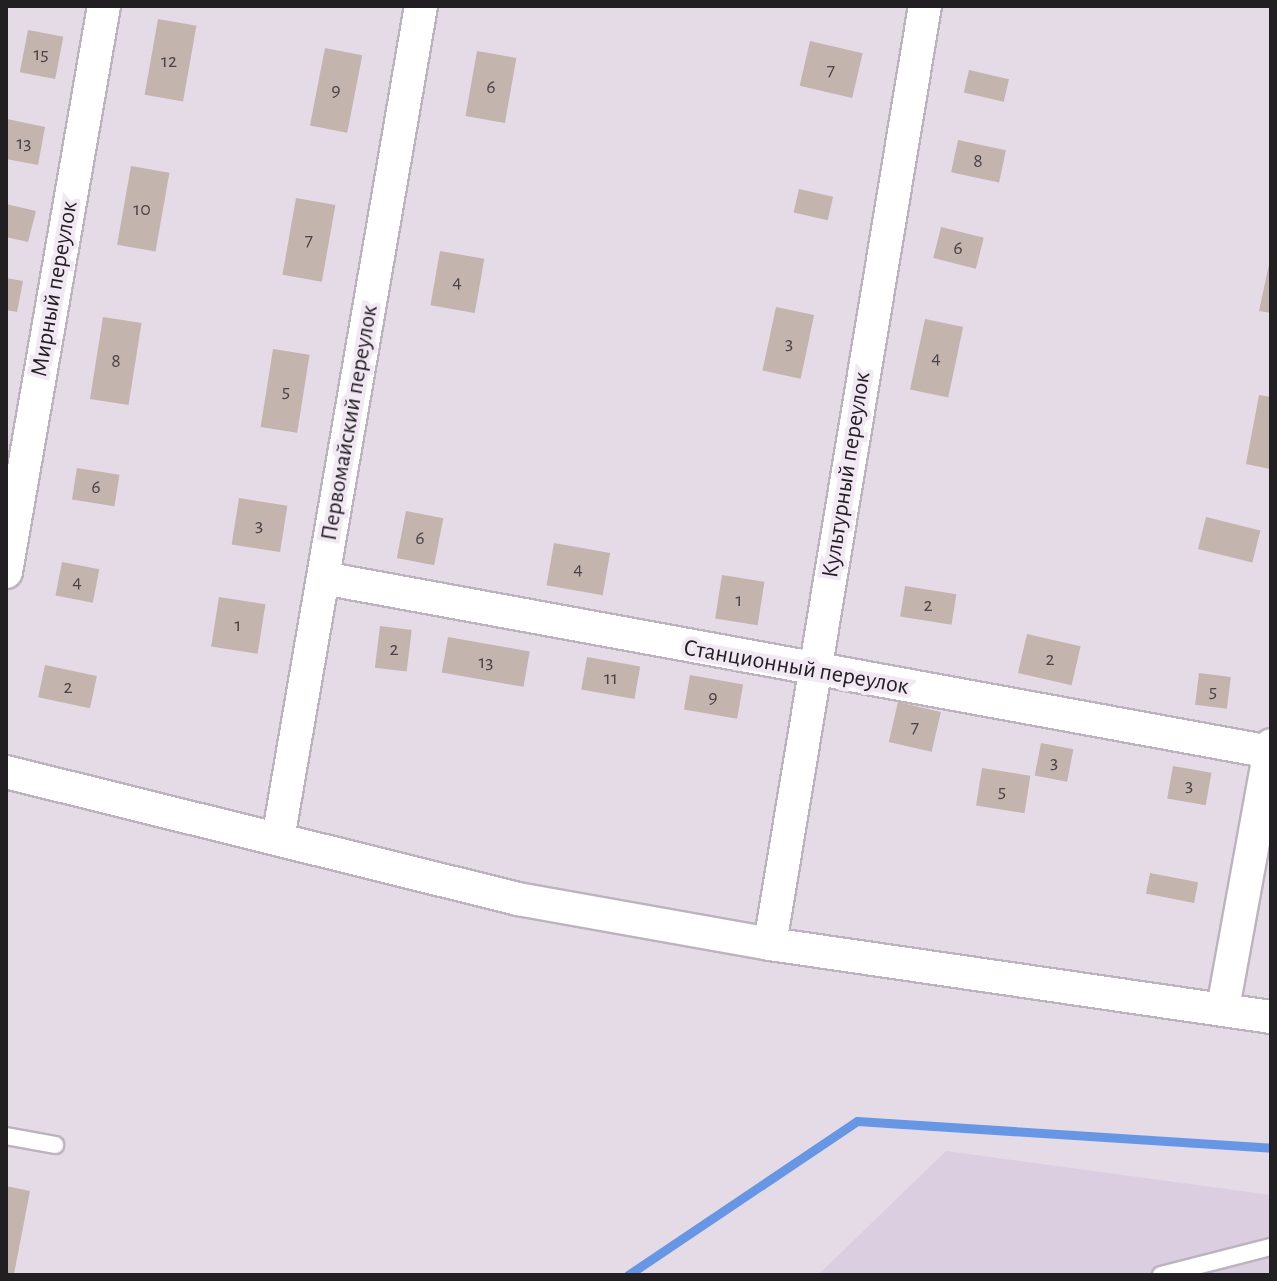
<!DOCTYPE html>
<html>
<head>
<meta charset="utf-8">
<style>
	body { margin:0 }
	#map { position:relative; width:1277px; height:1281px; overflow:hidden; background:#e4dbe7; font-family:"Alegreya Sans",sans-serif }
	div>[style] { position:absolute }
	.built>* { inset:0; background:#dbcee0 }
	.stream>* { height:9px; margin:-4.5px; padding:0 4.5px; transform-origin:4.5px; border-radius:4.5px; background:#6796e4 }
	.building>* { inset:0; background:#c3b4ae; transform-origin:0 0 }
	.roads { filter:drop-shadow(2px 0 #bcb3bf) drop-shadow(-2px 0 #bcb3bf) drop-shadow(0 2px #bcb3bf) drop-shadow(0 -2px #bcb3bf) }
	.service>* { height:16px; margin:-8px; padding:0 8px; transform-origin:8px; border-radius:8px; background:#fff }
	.minor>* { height:32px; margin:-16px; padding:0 16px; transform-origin:16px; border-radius:16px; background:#fff }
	span { translate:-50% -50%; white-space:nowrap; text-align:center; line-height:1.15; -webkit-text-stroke:8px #f1e8f4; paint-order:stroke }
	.number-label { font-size:20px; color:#4a4446 }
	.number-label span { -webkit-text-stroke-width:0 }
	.street-label { font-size:24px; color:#221f23 }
	.frame { position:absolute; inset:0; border:8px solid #221f23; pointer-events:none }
</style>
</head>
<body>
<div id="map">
	<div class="built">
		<i style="clip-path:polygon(946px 1151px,1271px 1195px,1271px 1275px,818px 1275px)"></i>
	</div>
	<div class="stream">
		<i style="left:628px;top:1275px;width:276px;rotate:-33.9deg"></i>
		<i style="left:857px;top:1121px;width:415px;rotate:3.7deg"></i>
	</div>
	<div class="building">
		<i style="left:158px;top:19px;width:39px;height:77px;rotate:10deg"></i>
		<i style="left:28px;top:30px;width:36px;height:43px;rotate:11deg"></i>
		<i style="left:810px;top:41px;width:54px;height:46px;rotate:13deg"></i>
		<i style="left:325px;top:48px;width:38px;height:79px;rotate:11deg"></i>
		<i style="left:477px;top:51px;width:40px;height:66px;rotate:10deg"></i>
		<i style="left:969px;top:70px;width:41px;height:23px;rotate:13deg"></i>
		<i style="clip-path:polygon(7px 119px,45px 127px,38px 165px,6px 159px)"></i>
		<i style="left:958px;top:140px;width:49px;height:33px;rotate:12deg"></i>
		<i style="left:131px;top:166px;width:39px;height:80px;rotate:10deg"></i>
		<i style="left:799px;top:189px;width:35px;height:24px;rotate:13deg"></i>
		<i style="left:296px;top:198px;width:40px;height:78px;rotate:10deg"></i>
		<i style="clip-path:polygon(6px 204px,36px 211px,28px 242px,6px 237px)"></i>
		<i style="left:941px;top:227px;width:44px;height:32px;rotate:14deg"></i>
		<i style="left:440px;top:251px;width:45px;height:55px;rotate:10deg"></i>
		<i style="clip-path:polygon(1270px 260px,1271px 260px,1271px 313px,1259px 311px)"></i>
		<i style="clip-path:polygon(6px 278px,23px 281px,17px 312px,6px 310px)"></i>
		<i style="left:776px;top:307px;width:39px;height:65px;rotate:12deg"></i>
		<i style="left:103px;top:317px;width:39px;height:83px;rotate:9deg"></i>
		<i style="left:925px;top:319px;width:39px;height:72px;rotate:12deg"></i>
		<i style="left:273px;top:349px;width:37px;height:79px;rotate:9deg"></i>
		<i style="clip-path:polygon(1259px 395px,1271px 397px,1270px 469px,1246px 464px)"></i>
		<i style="left:77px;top:468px;width:43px;height:32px;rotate:9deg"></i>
		<i style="left:239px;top:498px;width:49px;height:47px;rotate:9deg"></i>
		<i style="left:406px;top:511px;width:38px;height:48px;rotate:11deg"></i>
		<i style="left:1206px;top:517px;width:56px;height:33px;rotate:14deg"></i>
		<i style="left:554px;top:543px;width:57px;height:43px;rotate:10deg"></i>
		<i style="left:62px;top:562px;width:38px;height:34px;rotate:11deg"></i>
		<i style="left:722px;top:575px;width:43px;height:44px;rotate:9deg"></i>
		<i style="left:905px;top:586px;width:52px;height:31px;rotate:9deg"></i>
		<i style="left:219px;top:597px;width:47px;height:50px;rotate:9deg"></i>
		<i style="left:380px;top:626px;width:32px;height:42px;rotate:7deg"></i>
		<i style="left:1027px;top:634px;width:55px;height:40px;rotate:13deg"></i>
		<i style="left:448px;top:637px;width:83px;height:36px;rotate:10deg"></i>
		<i style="left:587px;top:657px;width:54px;height:33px;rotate:10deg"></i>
		<i style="left:45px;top:665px;width:53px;height:33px;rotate:12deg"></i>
		<i style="left:1199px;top:673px;width:32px;height:32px;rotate:7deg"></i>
		<i style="left:690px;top:675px;width:54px;height:35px;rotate:10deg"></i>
		<i style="left:898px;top:702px;width:44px;height:41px;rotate:13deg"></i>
		<i style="left:1041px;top:743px;width:33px;height:33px;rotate:11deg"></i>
		<i style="left:1173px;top:766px;width:39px;height:33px;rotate:10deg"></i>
		<i style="left:982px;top:768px;width:49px;height:38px;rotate:9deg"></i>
		<i style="left:1150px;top:873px;width:49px;height:21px;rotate:11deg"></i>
		<i style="clip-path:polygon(6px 1186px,30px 1191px,14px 1274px,6px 1273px)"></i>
	</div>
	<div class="roads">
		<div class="service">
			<i style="left:6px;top:1136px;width:50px;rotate:10.4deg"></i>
			<i style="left:1161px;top:1275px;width:114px;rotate:-14.3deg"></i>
		</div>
		<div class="minor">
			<i style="left:6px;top:572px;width:574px;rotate:-80.18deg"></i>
			<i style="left:323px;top:578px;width:963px;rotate:10.41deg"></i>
			<i style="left:6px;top:772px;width:528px;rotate:13.93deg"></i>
			<i style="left:518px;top:899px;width:256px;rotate:10.1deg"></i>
			<i style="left:770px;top:944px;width:506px;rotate:8.29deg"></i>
			<i style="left:278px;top:839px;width:845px;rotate:-80.26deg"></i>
			<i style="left:770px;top:944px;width:951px;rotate:-80.62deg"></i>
			<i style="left:1223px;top:1008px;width:267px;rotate:-79.7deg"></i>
		</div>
	</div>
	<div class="number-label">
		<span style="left:41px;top:54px">15</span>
		<span style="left:169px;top:61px">12</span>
		<span style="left:831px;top:70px">7</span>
		<span style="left:491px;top:87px">6</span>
		<span style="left:336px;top:90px">9</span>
		<span style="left:24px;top:143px">13</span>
		<span style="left:978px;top:161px">8</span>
		<span style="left:142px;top:209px">10</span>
		<span style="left:309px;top:240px">7</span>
		<span style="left:958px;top:248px">6</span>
		<span style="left:457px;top:282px">4</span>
		<span style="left:789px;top:343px">3</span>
		<span style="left:936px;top:358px">4</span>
		<span style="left:116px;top:361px">8</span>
		<span style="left:286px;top:391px">5</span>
		<span style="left:96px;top:487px">6</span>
		<span style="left:259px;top:525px">3</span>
		<span style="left:420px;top:538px">6</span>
		<span style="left:578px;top:569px">4</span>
		<span style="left:77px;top:582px">4</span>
		<span style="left:739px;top:600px">1</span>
		<span style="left:928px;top:605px">2</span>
		<span style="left:238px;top:625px">1</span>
		<span style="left:394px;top:649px">2</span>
		<span style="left:1050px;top:659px">2</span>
		<span style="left:486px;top:662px">13</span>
		<span style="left:611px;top:678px">11</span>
		<span style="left:68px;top:687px">2</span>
		<span style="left:1213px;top:691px">5</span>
		<span style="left:713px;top:697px">9</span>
		<span style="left:915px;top:727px">7</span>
		<span style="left:1054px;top:762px">3</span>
		<span style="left:1189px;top:785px">3</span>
		<span style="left:1002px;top:791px">5</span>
	</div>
	<div class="street-label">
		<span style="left:55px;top:289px;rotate:-80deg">Мирный переулок</span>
		<span style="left:350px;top:423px;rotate:-80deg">Первомайский переулок</span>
		<span style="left:847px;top:475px;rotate:-81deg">Культурный переулок</span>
		<span style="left:796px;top:668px;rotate:10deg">Станционный переулок</span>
	</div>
	<div class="frame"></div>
</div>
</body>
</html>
